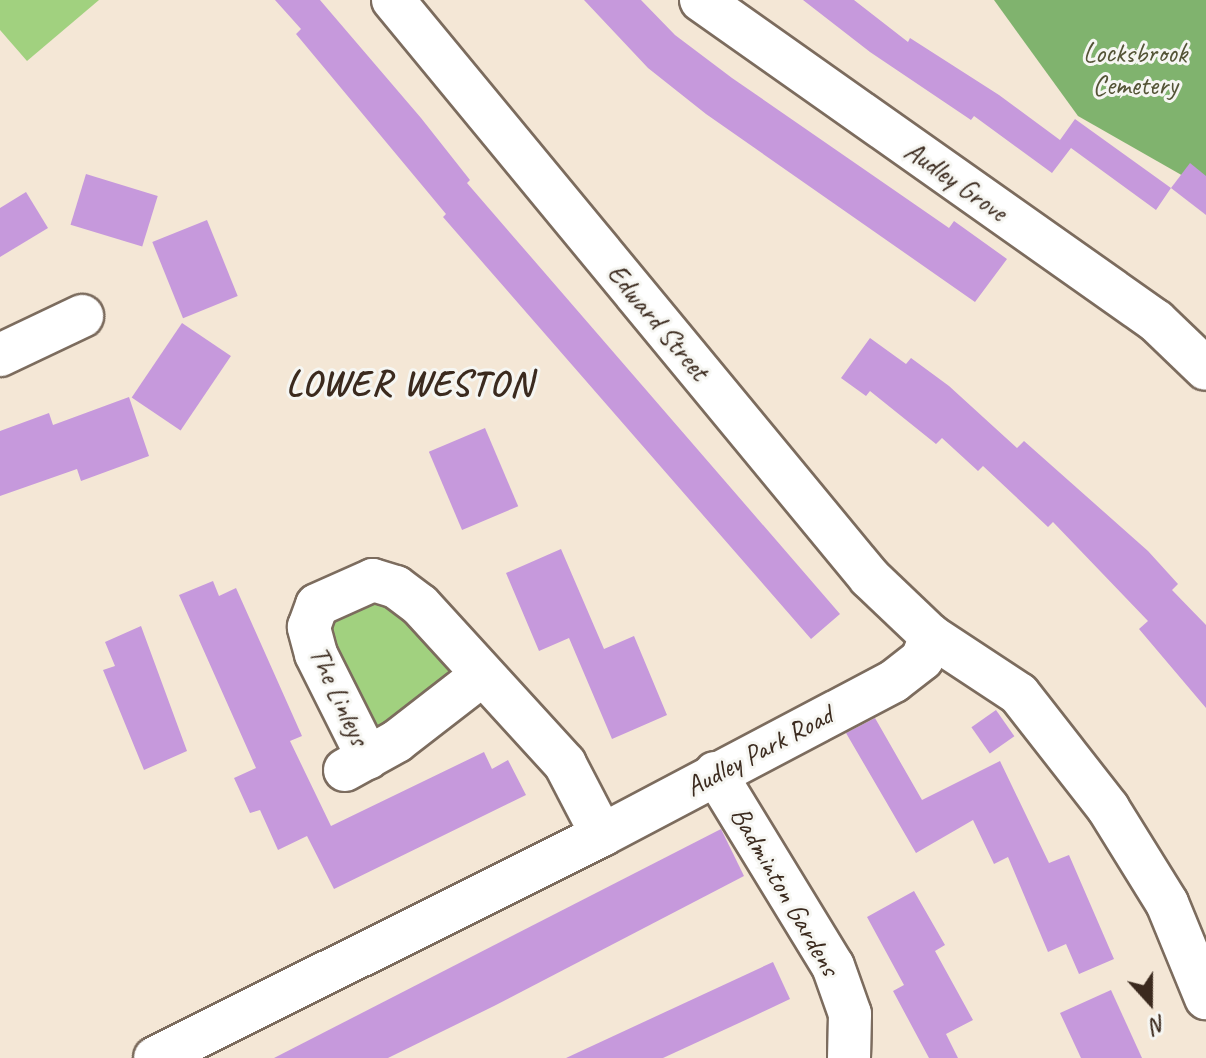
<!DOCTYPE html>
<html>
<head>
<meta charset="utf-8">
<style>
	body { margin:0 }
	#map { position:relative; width:1206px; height:1058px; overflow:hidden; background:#f4e7d6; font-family:Caveat,sans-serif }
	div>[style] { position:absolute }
	.green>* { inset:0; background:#a1d17f }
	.forest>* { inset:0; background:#80b36e }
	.building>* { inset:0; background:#c699dc; transform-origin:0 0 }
	.roads { filter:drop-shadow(2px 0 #7c6c5e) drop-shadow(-2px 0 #7c6c5e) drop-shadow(0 2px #7c6c5e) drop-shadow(0 -2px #7c6c5e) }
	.minor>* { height:42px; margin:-21px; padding:0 21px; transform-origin:21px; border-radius:21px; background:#fff }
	span { translate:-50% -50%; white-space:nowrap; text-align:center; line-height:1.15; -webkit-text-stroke:6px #f6f6f2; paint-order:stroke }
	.park-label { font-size:28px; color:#545436 }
	.street-label { font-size:28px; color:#3b2a1e }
	.district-label { font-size:36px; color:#3b2a1e; font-weight:700; letter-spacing:2px }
	.north { position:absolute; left:1110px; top:962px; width:80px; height:80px; -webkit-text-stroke:6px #f6f6f2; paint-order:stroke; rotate:159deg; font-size:22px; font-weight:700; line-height:32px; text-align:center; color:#3b2a1e }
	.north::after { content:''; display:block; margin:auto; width:28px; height:36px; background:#3b2a1e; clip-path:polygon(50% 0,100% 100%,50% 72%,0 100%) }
</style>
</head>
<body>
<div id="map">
	<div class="green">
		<i style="clip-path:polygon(0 0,99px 0,27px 61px,0 30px)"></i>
		<i style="clip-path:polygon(380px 599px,448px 665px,448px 677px,380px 731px,364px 717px,329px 629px,341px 612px)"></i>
	</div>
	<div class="forest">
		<i style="clip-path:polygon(994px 0,1206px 0,1206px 189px,1078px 116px)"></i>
	</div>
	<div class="building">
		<i style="clip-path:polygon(275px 0,320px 0,421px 118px,470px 180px,467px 183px,840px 614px,811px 639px,443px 217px,446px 214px,296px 34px,301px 29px)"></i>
		<i style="clip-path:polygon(584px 0,641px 0,675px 35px,732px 78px,949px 228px,954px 221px,1007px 259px,975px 302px,706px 114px,648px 68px)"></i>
		<i style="clip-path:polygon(803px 0,854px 0,908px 42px,910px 38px,999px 95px,1060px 140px,1075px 119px,1171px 188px,1156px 210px,1071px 148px,1052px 173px,974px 116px,971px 120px,870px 52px)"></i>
		<i style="clip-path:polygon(1190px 163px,1206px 176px,1206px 215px,1171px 188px)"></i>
		<i style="left:86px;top:174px;width:75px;height:53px;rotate:17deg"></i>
		<i style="clip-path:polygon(26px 192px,48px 228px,0 257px,0 208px)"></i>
		<i style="left:207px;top:220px;width:82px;height:59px;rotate:68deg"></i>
		<i style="left:182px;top:323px;width:59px;height:90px;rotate:34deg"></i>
		<i style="clip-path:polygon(870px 338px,906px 364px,911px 358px,949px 386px,1017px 448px,1024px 441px,1148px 551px,1178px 584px,1172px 590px,1206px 625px,1206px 708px,1139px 629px,1148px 621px,1053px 522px,1048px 527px,983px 466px,978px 471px,942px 438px,936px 444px,870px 391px,866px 396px,841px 378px)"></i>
		<i style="clip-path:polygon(129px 397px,149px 456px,81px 481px,77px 469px,0 496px,0 431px,49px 413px,53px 425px)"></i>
		<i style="left:485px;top:428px;width:85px;height:61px;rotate:67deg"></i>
		<i style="clip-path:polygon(561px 549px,604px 649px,634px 636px,667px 715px,612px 739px,569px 638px,539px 651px,506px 573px)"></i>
		<i style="clip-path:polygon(213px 581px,219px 596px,236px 588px,302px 736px,290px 741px,331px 826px,484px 752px,492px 769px,508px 760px,526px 795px,334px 889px,307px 836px,278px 850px,260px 810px,250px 813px,234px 778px,256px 768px,179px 595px)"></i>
		<i style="clip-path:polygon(141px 626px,187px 751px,144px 770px,103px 670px,115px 666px,105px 642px)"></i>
		<i style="left:996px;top:710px;width:32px;height:30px;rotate:55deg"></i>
		<i style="clip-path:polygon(875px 718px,922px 800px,1000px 761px,1049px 863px,1069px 855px,1114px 959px,1079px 974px,1066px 944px,1048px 952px,1008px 857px,994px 864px,973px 820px,916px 853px,846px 733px)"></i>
		<i style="clip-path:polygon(721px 829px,744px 876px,494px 1006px,388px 1058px,274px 1058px)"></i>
		<i style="clip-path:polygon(914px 891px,945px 945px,935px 951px,973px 1020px,946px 1034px,958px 1058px,929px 1058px,893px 991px,904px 985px,867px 917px)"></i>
		<i style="clip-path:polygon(773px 962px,790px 999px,752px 1017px,663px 1058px,566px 1058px)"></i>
		<i style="clip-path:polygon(1111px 990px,1142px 1058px,1081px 1058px,1060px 1013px)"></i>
	</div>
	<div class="roads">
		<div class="minor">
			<i style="left:393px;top:0;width:749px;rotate:50.47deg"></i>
			<i style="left:870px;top:578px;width:84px;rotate:43.6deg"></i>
			<i style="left:701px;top:0;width:557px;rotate:35.2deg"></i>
			<i style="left:1156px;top:321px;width:69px;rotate:43.8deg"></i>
			<i style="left:0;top:355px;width:91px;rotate:-25.4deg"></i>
			<i style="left:368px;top:758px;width:116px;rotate:-116.6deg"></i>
			<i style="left:316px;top:654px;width:28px;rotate:-105deg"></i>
			<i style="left:309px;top:627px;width:23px;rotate:-70deg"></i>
			<i style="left:317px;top:605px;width:61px;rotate:-24.1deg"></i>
			<i style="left:373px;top:580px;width:24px;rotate:17deg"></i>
			<i style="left:396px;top:587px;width:30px;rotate:37deg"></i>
			<i style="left:420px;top:605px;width:215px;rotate:47.6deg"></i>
			<i style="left:565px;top:764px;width:80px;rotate:62.5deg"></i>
			<i style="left:345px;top:770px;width:60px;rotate:-29.1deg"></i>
			<i style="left:397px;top:741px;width:108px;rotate:-37.8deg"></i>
			<i style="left:715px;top:773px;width:226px;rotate:58.6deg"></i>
			<i style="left:833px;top:966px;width:51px;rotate:70.5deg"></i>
			<i style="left:850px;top:1014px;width:44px;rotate:91.3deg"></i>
			<i style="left:155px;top:1058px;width:500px;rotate:-26.5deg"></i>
			<i style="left:602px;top:835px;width:330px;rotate:-27.8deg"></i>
			<i style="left:894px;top:681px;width:36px;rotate:-38deg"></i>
			<i style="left:922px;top:659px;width:25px;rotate:-69deg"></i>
			<i style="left:931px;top:636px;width:105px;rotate:33.4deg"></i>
			<i style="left:1019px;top:694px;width:145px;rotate:52deg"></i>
			<i style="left:1108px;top:808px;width:112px;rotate:58.2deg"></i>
			<i style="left:1167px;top:903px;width:103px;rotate:67.7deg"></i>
		</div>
	</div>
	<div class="park-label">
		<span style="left:1135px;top:69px">Locksbrook<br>Cemetery</span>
	</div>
	<div class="street-label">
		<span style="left:956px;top:181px;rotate:35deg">Audley Grove</span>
		<span style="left:658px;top:322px;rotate:50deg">Edward Street</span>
		<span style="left:339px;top:696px;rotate:65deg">The Linleys</span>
		<span style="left:759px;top:751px;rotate:-28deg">Audley Park Road</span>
		<span style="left:785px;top:891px;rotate:60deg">Badminton Gardens</span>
	</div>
	<div class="district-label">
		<span style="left:410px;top:384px">LOWER WESTON</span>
	</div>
	<div class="north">N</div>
</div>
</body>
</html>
